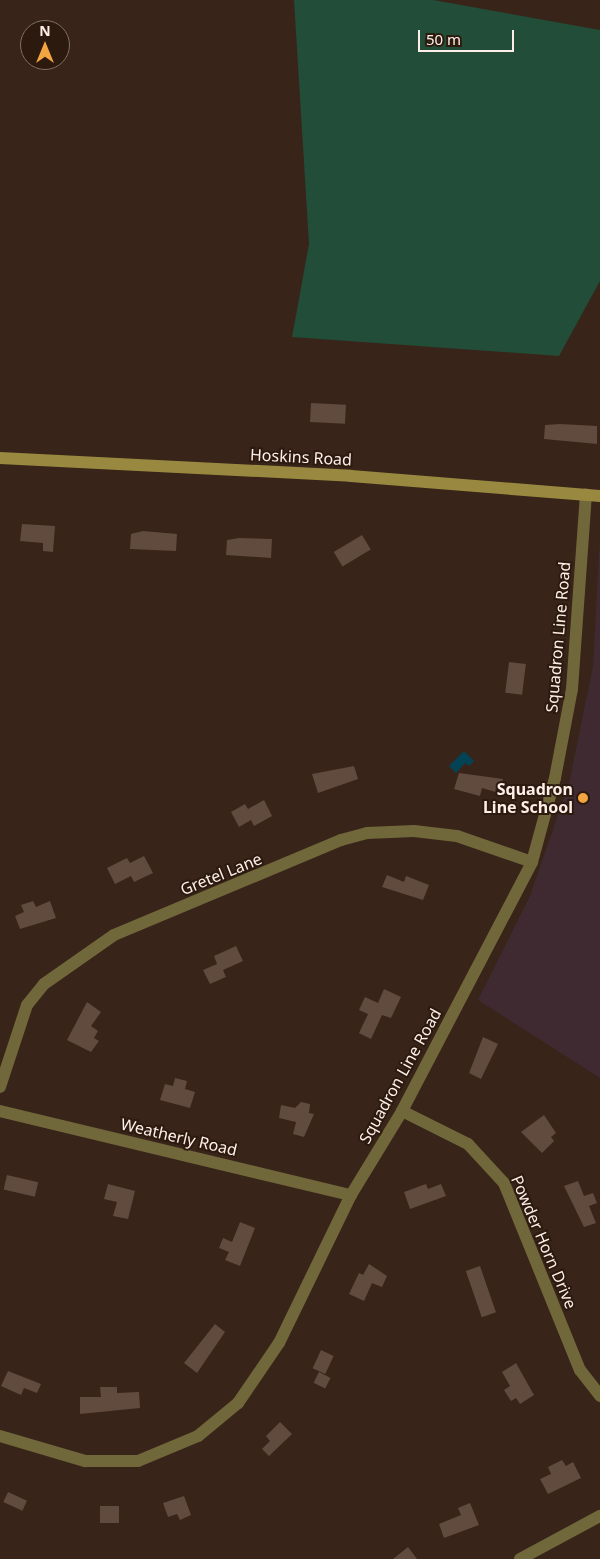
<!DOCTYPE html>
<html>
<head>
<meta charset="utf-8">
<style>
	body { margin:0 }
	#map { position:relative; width:600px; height:1559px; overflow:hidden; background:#382418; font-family:"Noto Sans",sans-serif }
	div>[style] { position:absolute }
	.education>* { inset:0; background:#3e2a30 }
	.green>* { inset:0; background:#224d39 }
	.water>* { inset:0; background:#044355 }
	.building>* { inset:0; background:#614b3e; transform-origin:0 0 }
	.street>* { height:12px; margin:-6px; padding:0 6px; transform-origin:6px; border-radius:6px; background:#70673b }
	.secondary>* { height:12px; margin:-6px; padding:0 6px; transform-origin:6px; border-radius:6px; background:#998940 }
	.dots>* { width:14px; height:14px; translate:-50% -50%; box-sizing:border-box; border:2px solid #2d1a0f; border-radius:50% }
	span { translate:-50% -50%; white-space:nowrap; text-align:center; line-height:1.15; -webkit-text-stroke:4px #2d1a0f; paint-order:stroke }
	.street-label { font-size:16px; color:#fdefe8 }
	.poi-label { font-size:16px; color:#fdefe8; font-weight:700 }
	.right { translate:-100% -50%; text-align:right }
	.north { position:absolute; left:20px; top:20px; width:50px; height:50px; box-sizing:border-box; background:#2d1a0f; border:1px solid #806f66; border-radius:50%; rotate:0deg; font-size:14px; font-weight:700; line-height:20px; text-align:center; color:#fdefe8 }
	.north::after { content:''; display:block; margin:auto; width:18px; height:22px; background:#f2a541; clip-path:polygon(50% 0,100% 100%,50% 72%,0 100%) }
	.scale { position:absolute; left:418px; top:30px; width:96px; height:22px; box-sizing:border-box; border:2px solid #fdefe8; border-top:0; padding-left:6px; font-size:15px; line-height:18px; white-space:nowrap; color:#fdefe8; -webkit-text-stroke:4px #2d1a0f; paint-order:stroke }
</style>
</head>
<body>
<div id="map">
	<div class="education">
		<i style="clip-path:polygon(600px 536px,600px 1078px,478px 1000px,530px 896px,569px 783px,593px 666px)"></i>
	</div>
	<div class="green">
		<i style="clip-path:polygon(294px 0,433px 0,600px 30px,600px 281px,559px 356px,292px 337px,309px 244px)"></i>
	</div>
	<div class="water">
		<i style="clip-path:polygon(464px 751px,474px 761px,469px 766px,465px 763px,456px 773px,449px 766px)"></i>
	</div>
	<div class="building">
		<i style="left:311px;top:403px;width:35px;height:19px;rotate:3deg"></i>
		<i style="clip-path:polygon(560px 424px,597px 426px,597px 444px,544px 439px,545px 425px)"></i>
		<i style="clip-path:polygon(22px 524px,55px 526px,53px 552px,43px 551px,43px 543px,20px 541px)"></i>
		<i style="clip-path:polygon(143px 531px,177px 534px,176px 551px,130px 549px,131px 534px)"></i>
		<i style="left:362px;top:535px;width:17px;height:33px;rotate:59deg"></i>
		<i style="clip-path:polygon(239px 538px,272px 539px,271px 558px,226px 555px,227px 540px)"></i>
		<i style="left:509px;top:662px;width:17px;height:31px;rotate:7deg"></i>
		<i style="clip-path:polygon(354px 766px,358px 779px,318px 793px,312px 774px)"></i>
		<i style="clip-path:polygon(459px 773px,503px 779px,499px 793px,482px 788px,480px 796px,454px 789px)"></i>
		<i style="clip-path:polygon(264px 800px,272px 816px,254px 826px,251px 820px,239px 827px,231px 812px,245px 804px,248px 809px)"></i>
		<i style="clip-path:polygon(144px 856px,153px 873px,134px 882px,131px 876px,115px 884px,107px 868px,127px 858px,130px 863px)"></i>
		<i style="clip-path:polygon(387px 875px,404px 882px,406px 876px,429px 885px,423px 900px,382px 887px)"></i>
		<i style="clip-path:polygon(33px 901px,36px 907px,50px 901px,56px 918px,20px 929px,15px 916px,24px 912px,21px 905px)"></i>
		<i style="clip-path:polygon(236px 946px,243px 961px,223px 970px,226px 977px,210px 984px,203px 970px,217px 964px,214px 956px)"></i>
		<i style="clip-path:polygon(384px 989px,401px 997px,391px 1018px,382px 1015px,371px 1039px,359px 1033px,368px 1014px,359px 1010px,365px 997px,378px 1003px)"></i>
		<i style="clip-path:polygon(87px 1002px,101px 1012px,91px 1026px,98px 1031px,94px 1038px,99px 1041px,91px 1052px,67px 1040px)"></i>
		<i style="clip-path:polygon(483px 1037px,498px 1044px,481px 1079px,469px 1073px)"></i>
		<i style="clip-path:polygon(175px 1078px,187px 1081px,185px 1089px,195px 1092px,190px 1108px,160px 1100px,165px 1084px,173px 1086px)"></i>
		<i style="clip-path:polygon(301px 1102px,310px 1104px,309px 1113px,314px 1114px,304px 1137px,293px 1134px,296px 1122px,279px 1118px,281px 1105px,295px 1108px)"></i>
		<i style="clip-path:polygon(544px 1115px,556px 1133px,551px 1137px,554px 1141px,542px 1153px,521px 1132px)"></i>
		<i style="left:7px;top:1175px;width:32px;height:15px;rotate:13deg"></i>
		<i style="clip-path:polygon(578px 1181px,584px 1196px,593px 1193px,597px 1203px,589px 1206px,596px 1223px,584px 1227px,564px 1186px)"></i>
		<i style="clip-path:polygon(108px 1184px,135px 1191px,128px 1219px,113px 1216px,117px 1202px,104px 1199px)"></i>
		<i style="clip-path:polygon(426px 1184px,428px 1189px,441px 1184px,446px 1196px,410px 1209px,404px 1192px)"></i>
		<i style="clip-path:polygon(240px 1222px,255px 1228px,240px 1266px,225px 1260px,229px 1252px,219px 1248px,223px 1238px,232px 1242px)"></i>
		<i style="clip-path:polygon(369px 1264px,387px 1276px,382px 1287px,372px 1283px,364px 1301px,349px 1294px,359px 1273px,363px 1275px)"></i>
		<i style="left:480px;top:1266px;width:49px;height:15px;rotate:71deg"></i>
		<i style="clip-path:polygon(215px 1324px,225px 1332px,197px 1373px,184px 1363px)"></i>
		<i style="left:321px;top:1350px;width:14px;height:20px;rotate:25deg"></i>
		<i style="clip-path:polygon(516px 1363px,534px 1395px,520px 1404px,516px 1398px,511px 1401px,504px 1390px,510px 1386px,502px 1372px)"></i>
		<i style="clip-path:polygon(8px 1371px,41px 1384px,37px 1393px,24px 1388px,21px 1395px,1px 1386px)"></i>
		<i style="left:319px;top:1372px;width:13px;height:12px;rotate:27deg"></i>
		<i style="clip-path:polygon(100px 1387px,117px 1387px,117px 1393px,139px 1392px,140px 1408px,80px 1414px,80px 1397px,101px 1397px)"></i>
		<i style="clip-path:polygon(280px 1422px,292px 1434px,269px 1456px,262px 1449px,270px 1441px,266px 1436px)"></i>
		<i style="clip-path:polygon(562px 1460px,566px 1466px,573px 1462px,581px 1478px,548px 1494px,540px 1479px,551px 1474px,548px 1467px)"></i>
		<i style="left:8px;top:1492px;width:21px;height:11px;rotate:25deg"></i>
		<i style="clip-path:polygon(184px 1496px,191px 1515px,180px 1520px,177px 1514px,168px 1517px,163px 1503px)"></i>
		<i style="clip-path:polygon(470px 1503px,479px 1525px,444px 1538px,439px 1524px,461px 1515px,458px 1508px)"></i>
		<i style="left:100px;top:1506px;width:19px;height:17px"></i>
		<i style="clip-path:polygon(408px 1547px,417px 1559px,393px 1559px)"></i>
	</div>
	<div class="street">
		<i style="left:0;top:1087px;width:86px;rotate:-71.8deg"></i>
		<i style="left:27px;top:1005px;width:27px;rotate:-51deg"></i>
		<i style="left:44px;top:984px;width:85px;rotate:-35deg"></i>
		<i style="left:114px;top:935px;width:246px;rotate:-22.7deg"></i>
		<i style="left:341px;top:840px;width:27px;rotate:-15deg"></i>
		<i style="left:367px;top:833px;width:47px;rotate:-2.4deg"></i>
		<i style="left:414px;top:831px;width:43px;rotate:6.6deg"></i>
		<i style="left:457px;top:836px;width:79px;rotate:19.1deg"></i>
		<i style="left:0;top:1111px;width:361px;rotate:13.5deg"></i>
		<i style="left:402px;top:1111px;width:74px;rotate:26.6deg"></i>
		<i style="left:468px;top:1144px;width:53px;rotate:47.3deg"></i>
		<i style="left:504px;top:1183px;width:202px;rotate:67.9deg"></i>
		<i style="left:580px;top:1370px;width:33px;rotate:52deg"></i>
		<i style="left:0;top:1436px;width:89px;rotate:16.4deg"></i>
		<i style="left:85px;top:1461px;width:53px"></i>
		<i style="left:138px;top:1461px;width:65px;rotate:-22.6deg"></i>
		<i style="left:198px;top:1436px;width:52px;rotate:-39.5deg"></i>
		<i style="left:238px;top:1403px;width:73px;rotate:-55.7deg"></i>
		<i style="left:279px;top:1343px;width:165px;rotate:-64.1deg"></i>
		<i style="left:351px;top:1195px;width:98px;rotate:-58.7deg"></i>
		<i style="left:402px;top:1111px;width:281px;rotate:-62.4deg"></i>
		<i style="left:532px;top:862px;width:87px;rotate:-74.7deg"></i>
		<i style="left:555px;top:778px;width:91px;rotate:-79.2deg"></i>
		<i style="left:572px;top:689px;width:195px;rotate:-85.9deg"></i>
		<i style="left:520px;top:1559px;width:91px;rotate:-28.3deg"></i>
	</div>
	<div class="secondary">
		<i style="left:0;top:458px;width:351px;rotate:2.9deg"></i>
		<i style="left:351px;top:476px;width:250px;rotate:4.6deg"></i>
	</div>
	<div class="dots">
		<i style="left:583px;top:798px;background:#f2a541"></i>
	</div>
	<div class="street-label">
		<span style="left:301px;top:457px;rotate:3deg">Hoskins Road</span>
		<span style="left:558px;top:637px;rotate:-85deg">Squadron Line Road</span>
		<span style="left:221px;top:874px;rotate:-22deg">Gretel Lane</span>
		<span style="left:400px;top:1076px;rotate:-61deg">Squadron Line Road</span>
		<span style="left:179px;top:1137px;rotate:13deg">Weatherly Road</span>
		<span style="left:544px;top:1242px;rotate:67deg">Powder Horn Drive</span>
	</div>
	<div class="poi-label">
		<span class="right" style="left:573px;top:798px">Squadron<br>Line School</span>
	</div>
	<div class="north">N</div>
	<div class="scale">50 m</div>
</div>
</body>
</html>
